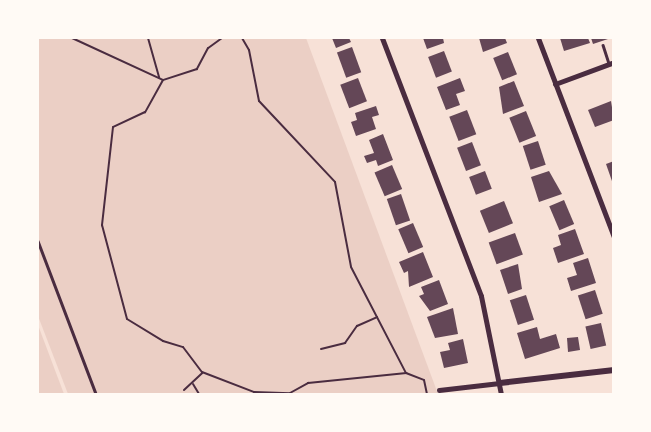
<!DOCTYPE html>
<html>
<head>
<meta charset="utf-8">
<style>
	body { margin:0 }
	#map { position:relative; width:651px; height:432px; overflow:hidden; background:#f7e1d7; font-family:Jost,sans-serif }
	div>[style] { position:absolute }
	.green>* { inset:0; background:#ebcfc5 }
	.building>* { inset:0; background:#644757; transform-origin:0 0 }
	.path>* { height:2px; margin:-1px; padding:0 1px; transform-origin:1px; border-radius:1px; background:#4a2c40 }
	.service>* { height:2.5px; margin:-1.25px; padding:0 1.25px; transform-origin:1.25px; border-radius:1.25px; background:#4a2c40 }
	.minor>* { height:5px; margin:-2.5px; padding:0 2.5px; transform-origin:2.5px; border-radius:2.5px; background:#4a2c40 }
	.tertiary>* { height:6px; margin:-3px; padding:0 3px; transform-origin:3px; border-radius:3px; background:#4a2c40 }
	span { translate:-50% -50%; white-space:nowrap; text-align:center; line-height:1.15; -webkit-text-stroke:4px #fffaf5; paint-order:stroke }
	.frame { position:absolute; inset:0; border:39px solid #fffaf5; pointer-events:none }
</style>
</head>
<body>
<div id="map">
	<div class="green">
		<i style="clip-path:polygon(38px 38px,306px 38px,438px 394px,68px 394px,38px 316px)"></i>
		<i style="clip-path:polygon(38px 325px,64px 394px,38px 394px)"></i>
	</div>
	<div class="building">
		<i style="clip-path:polygon(332px 38px,349px 38px,351px 42px,336px 48px)"></i>
		<i style="clip-path:polygon(423px 38px,443px 38px,444px 43px,427px 49px)"></i>
		<i style="clip-path:polygon(479px 38px,505px 38px,507px 43px,483px 52px)"></i>
		<i style="clip-path:polygon(560px 38px,588px 38px,590px 43px,564px 51px)"></i>
		<i style="clip-path:polygon(591px 38px,611px 38px,593px 44px)"></i>
		<i style="left:352px;top:47px;width:27px;height:16px;rotate:70deg"></i>
		<i style="left:444px;top:51px;width:22px;height:17px;rotate:69deg"></i>
		<i style="left:508px;top:52px;width:24px;height:16px;rotate:68deg"></i>
		<i style="left:358px;top:78px;width:25px;height:19px;rotate:69deg"></i>
		<i style="clip-path:polygon(460px 78px,465px 91px,456px 94px,460px 105px,446px 110px,437px 87px)"></i>
		<i style="clip-path:polygon(514px 81px,524px 106px,503px 114px,499px 87px)"></i>
		<i style="clip-path:polygon(611px 101px,614px 120px,595px 127px,588px 110px)"></i>
		<i style="clip-path:polygon(376px 106px,379px 115px,372px 117px,376px 129px,356px 136px,351px 122px,357px 120px,355px 113px)"></i>
		<i style="left:467px;top:110px;width:26px;height:19px;rotate:69deg"></i>
		<i style="left:526px;top:111px;width:27px;height:18px;rotate:68deg"></i>
		<i style="clip-path:polygon(383px 134px,393px 160px,378px 166px,376px 160px,367px 163px,364px 156px,374px 153px,369px 140px)"></i>
		<i style="left:538px;top:141px;width:25px;height:16px;rotate:72deg"></i>
		<i style="left:472px;top:142px;width:25px;height:16px;rotate:69deg"></i>
		<i style="clip-path:polygon(614px 161px,614px 184px,613px 184px,606px 164px)"></i>
		<i style="left:392px;top:165px;width:26px;height:19px;rotate:67deg"></i>
		<i style="left:485px;top:171px;width:19px;height:17px;rotate:69deg"></i>
		<i style="clip-path:polygon(549px 171px,562px 194px,539px 202px,531px 177px)"></i>
		<i style="left:401px;top:194px;width:28px;height:15px;rotate:71deg"></i>
		<i style="left:564px;top:200px;width:26px;height:16px;rotate:67deg"></i>
		<i style="left:504px;top:201px;width:24px;height:26px;rotate:68deg"></i>
		<i style="left:413px;top:223px;width:26px;height:16px;rotate:67deg"></i>
		<i style="clip-path:polygon(575px 229px,584px 254px,558px 263px,553px 248px,561px 245px,558px 235px)"></i>
		<i style="left:515px;top:233px;width:23px;height:28px;rotate:70deg"></i>
		<i style="clip-path:polygon(423px 252px,433px 277px,409px 287px,408px 271px,404px 273px,399px 262px)"></i>
		<i style="clip-path:polygon(588px 258px,596px 283px,571px 291px,567px 278px,577px 275px,573px 263px)"></i>
		<i style="clip-path:polygon(518px 264px,522px 289px,508px 294px,500px 270px)"></i>
		<i style="clip-path:polygon(439px 280px,448px 304px,430px 311px,419px 296px,424px 294px,421px 287px)"></i>
		<i style="left:595px;top:290px;width:25px;height:18px;rotate:72deg"></i>
		<i style="left:526px;top:295px;width:26px;height:17px;rotate:72deg"></i>
		<i style="clip-path:polygon(453px 308px,458px 334px,435px 338px,427px 317px)"></i>
		<i style="left:601px;top:323px;width:23px;height:16px;rotate:77deg"></i>
		<i style="clip-path:polygon(537px 327px,540px 339px,556px 334px,560px 348px,525px 359px,517px 333px)"></i>
		<i style="clip-path:polygon(578px 337px,580px 350px,568px 352px,567px 338px)"></i>
		<i style="clip-path:polygon(463px 339px,468px 363px,444px 368px,440px 352px,450px 350px,448px 343px)"></i>
	</div>
	<div class="path">
		<i style="left:72px;top:38px;width:100px;rotate:24.8deg"></i>
		<i style="left:148px;top:38px;width:41px;rotate:74.2deg"></i>
		<i style="left:222px;top:38px;width:17px;rotate:144deg"></i>
		<i style="left:208px;top:48px;width:24px;rotate:118deg"></i>
		<i style="left:197px;top:69px;width:36px;rotate:162deg"></i>
		<i style="left:163px;top:80px;width:37px;rotate:119deg"></i>
		<i style="left:145px;top:112px;width:35px;rotate:155deg"></i>
		<i style="left:113px;top:127px;width:99px;rotate:96.4deg"></i>
		<i style="left:102px;top:225px;width:97px;rotate:75.1deg"></i>
		<i style="left:127px;top:319px;width:42px;rotate:31.4deg"></i>
		<i style="left:163px;top:341px;width:21px;rotate:17deg"></i>
		<i style="left:183px;top:347px;width:31px;rotate:53deg"></i>
		<i style="left:202px;top:372px;width:56px;rotate:21deg"></i>
		<i style="left:254px;top:392px;width:36px;rotate:2deg"></i>
		<i style="left:290px;top:393px;width:21px;rotate:-29deg"></i>
		<i style="left:308px;top:383px;width:99px;rotate:-5.8deg"></i>
		<i style="left:406px;top:373px;width:19px;rotate:21deg"></i>
		<i style="left:424px;top:380px;width:14px;rotate:78deg"></i>
		<i style="left:242px;top:38px;width:14px;rotate:60deg"></i>
		<i style="left:249px;top:50px;width:52px;rotate:78.9deg"></i>
		<i style="left:259px;top:101px;width:111px;rotate:46.8deg"></i>
		<i style="left:335px;top:182px;width:86px;rotate:79.3deg"></i>
		<i style="left:351px;top:267px;width:119px;rotate:62.6deg"></i>
		<i style="left:321px;top:349px;width:25px;rotate:-14deg"></i>
		<i style="left:345px;top:343px;width:21px;rotate:-55deg"></i>
		<i style="left:357px;top:326px;width:22px;rotate:-24deg"></i>
		<i style="left:193px;top:384px;width:12px;rotate:59deg"></i>
		<i style="left:184px;top:390px;width:25px;rotate:-43deg"></i>
	</div>
	<div class="service">
		<i style="left:603px;top:45px;width:19px;rotate:72deg"></i>
		<i style="left:38px;top:241px;width:164px;rotate:69.2deg"></i>
	</div>
	<div class="minor">
		<i style="left:382px;top:38px;width:276px;rotate:69deg"></i>
		<i style="left:481px;top:296px;width:100px;rotate:78.5deg"></i>
		<i style="left:538px;top:38px;width:213px;rotate:69.1deg"></i>
		<i style="left:555px;top:84px;width:63px;rotate:-20.4deg"></i>
		<i style="left:439px;top:390px;width:61px;rotate:-6.5deg"></i>
	</div>
	<div class="tertiary">
		<i style="left:500px;top:383px;width:115px;rotate:-6.5deg"></i>
	</div>
	<div class="frame"></div>
</div>
</body>
</html>
